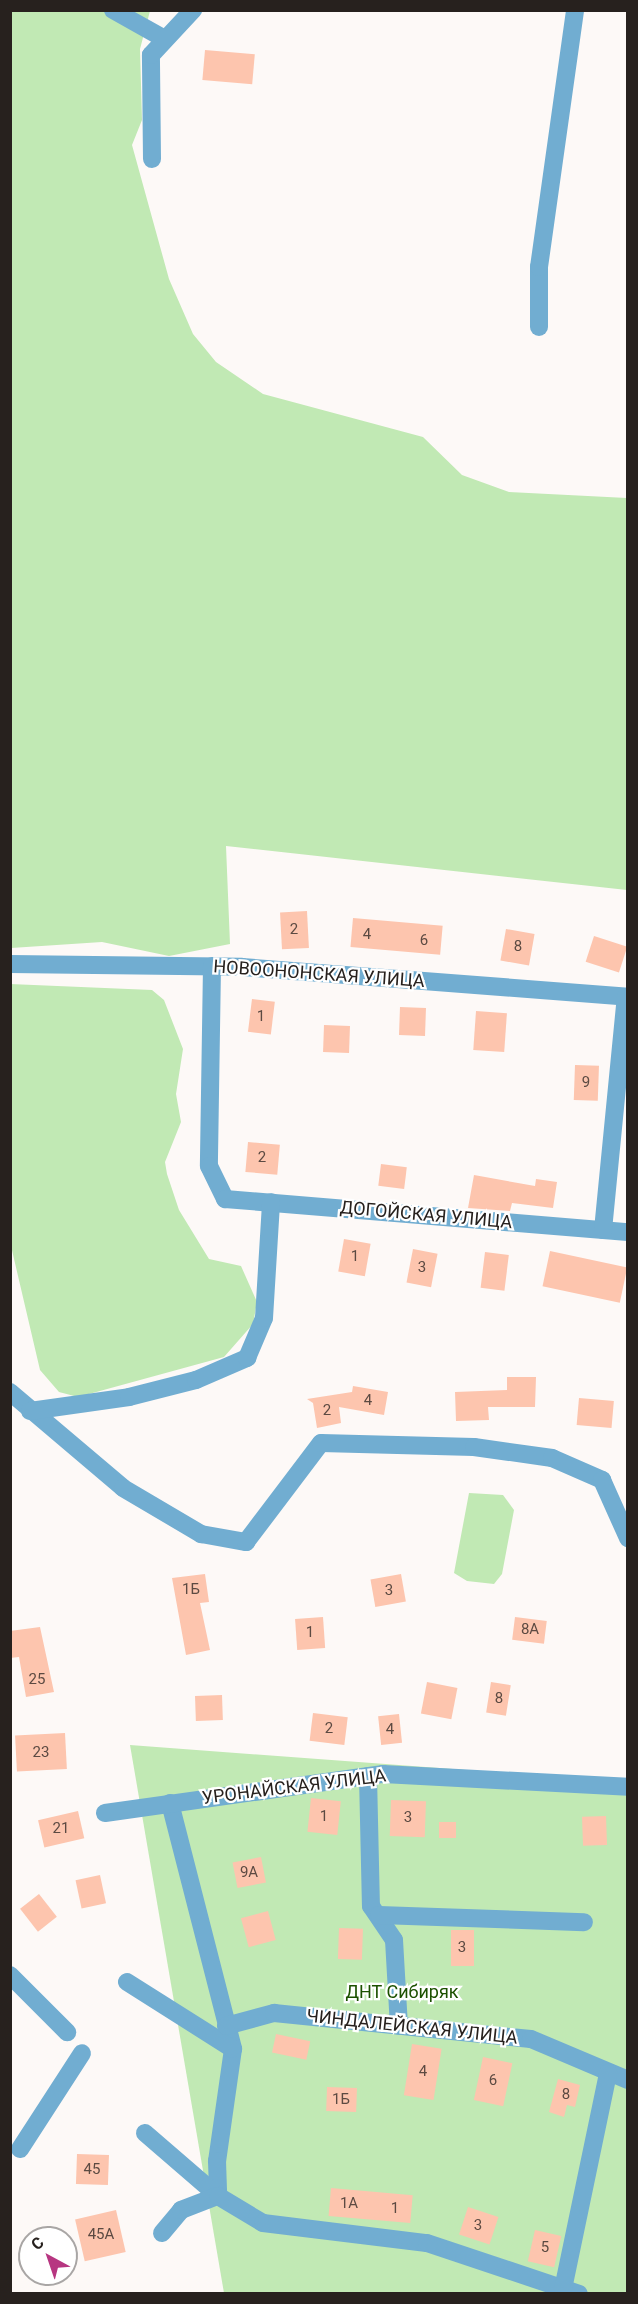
<!DOCTYPE html>
<html>
<head>
<meta charset="utf-8">
<style>
	body { margin:0 }
	#map { position:relative; width:638px; height:2304px; overflow:hidden; background:#fdf9f7; font-family:Roboto,sans-serif }
	div>[style] { position:absolute }
	.green>* { inset:0; background:#c1e9b4 }
	.building>* { inset:0; background:#fdc5ae; transform-origin:0 0 }
	.minor>* { height:18px; margin:-9px; padding:0 9px; transform-origin:9px; border-radius:9px; background:#71add1 }
	span { translate:-50% -50%; white-space:nowrap; text-align:center; line-height:1.15; -webkit-text-stroke:4.5px #fff; paint-order:stroke }
	.number-label { font-size:15px; color:#5c4a42 }
	.number-label span { -webkit-text-stroke-width:0 }
	.street-label { font-size:18px; color:#27211e }
	.park-label { font-size:18px; color:#1c5100 }
	.frame { position:absolute; inset:0; border:12px solid #27211e; pointer-events:none }
	.north { position:absolute; left:18px; top:2226px; width:60px; height:60px; box-sizing:border-box; background:#fff; border:2px solid #a9a6a5; border-radius:50%; rotate:320deg; font-size:16px; font-weight:700; line-height:24px; text-align:center; color:#27211e }
	.north::after { content:''; display:block; margin:auto; width:21px; height:27px; background:#b73681; clip-path:polygon(50% 0,100% 100%,50% 72%,0 100%) }
</style>
</head>
<body>
<div id="map">
	<div class="green">
		<i style="clip-path:polygon(10px 11px,150px 11px,140px 49px,142px 120px,132px 145px,169px 279px,193px 334px,216px 362px,263px 394px,423px 437px,462px 475px,509px 492px,627px 498px,627px 890px,226px 846px,230px 944px,169px 956px,102px 942px,11px 948px)"></i>
		<i style="clip-path:polygon(10px 984px,152px 990px,164px 1000px,183px 1049px,176px 1094px,181px 1122px,165px 1162px,167px 1174px,179px 1210px,209px 1259px,241px 1266px,257px 1302px,253px 1324px,224px 1357px,78px 1397px,59px 1392px,40px 1370px,11px 1246px)"></i>
		<i style="clip-path:polygon(469px 1493px,503px 1495px,514px 1510px,502px 1574px,494px 1584px,467px 1581px,454px 1573px)"></i>
		<i style="clip-path:polygon(130px 1745px,627px 1782px,627px 2293px,224px 2293px)"></i>
	</div>
	<div class="building">
		<i style="left:205px;top:50px;width:50px;height:30px;rotate:5deg"></i>
		<i style="left:307px;top:911px;width:37px;height:27px;rotate:87deg"></i>
		<i style="left:353px;top:918px;width:90px;height:29px;rotate:5deg"></i>
		<i style="left:506px;top:929px;width:29px;height:32px;rotate:10deg"></i>
		<i style="left:594px;top:936px;width:35px;height:27px;rotate:18deg"></i>
		<i style="left:252px;top:999px;width:23px;height:33px;rotate:7deg"></i>
		<i style="left:400px;top:1007px;width:26px;height:28px;rotate:2deg"></i>
		<i style="left:476px;top:1011px;width:31px;height:39px;rotate:4deg"></i>
		<i style="left:324px;top:1025px;width:26px;height:27px;rotate:2deg"></i>
		<i style="left:575px;top:1065px;width:24px;height:35px;rotate:2deg"></i>
		<i style="left:248px;top:1142px;width:32px;height:30px;rotate:5deg"></i>
		<i style="left:381px;top:1164px;width:26px;height:22px;rotate:7deg"></i>
		<i style="clip-path:polygon(474px 1175px,535px 1186px,536px 1179px,557px 1182px,553px 1208px,512px 1203px,510px 1211px,468px 1208px)"></i>
		<i style="left:344px;top:1239px;width:27px;height:33px;rotate:10deg"></i>
		<i style="left:413px;top:1249px;width:25px;height:34px;rotate:11deg"></i>
		<i style="left:550px;top:1251px;width:79px;height:36px;rotate:12deg"></i>
		<i style="left:485px;top:1252px;width:24px;height:36px;rotate:7deg"></i>
		<i style="clip-path:polygon(507px 1377px,536px 1377px,535px 1407px,488px 1407px,489px 1420px,456px 1421px,455px 1392px,507px 1390px)"></i>
		<i style="clip-path:polygon(353px 1386px,388px 1392px,384px 1415px,339px 1407px,341px 1423px,317px 1428px,313px 1403px,307px 1399px,352px 1392px)"></i>
		<i style="left:579px;top:1398px;width:35px;height:27px;rotate:5deg"></i>
		<i style="clip-path:polygon(205px 1574px,209px 1602px,200px 1603px,210px 1650px,186px 1655px,172px 1578px)"></i>
		<i style="left:401px;top:1574px;width:28px;height:31px;rotate:80deg"></i>
		<i style="left:323px;top:1617px;width:31px;height:28px;rotate:86deg"></i>
		<i style="left:515px;top:1617px;width:32px;height:23px;rotate:7deg"></i>
		<i style="clip-path:polygon(40px 1627px,54px 1692px,26px 1697px,19px 1657px,10px 1658px,10px 1631px)"></i>
		<i style="left:427px;top:1682px;width:31px;height:32px;rotate:11deg"></i>
		<i style="left:491px;top:1682px;width:20px;height:31px;rotate:9deg"></i>
		<i style="left:222px;top:1695px;width:25px;height:27px;rotate:88deg"></i>
		<i style="left:313px;top:1713px;width:35px;height:28px;rotate:7deg"></i>
		<i style="left:399px;top:1714px;width:29px;height:21px;rotate:84deg"></i>
		<i style="left:65px;top:1733px;width:36px;height:50px;rotate:87deg"></i>
		<i style="left:311px;top:1798px;width:30px;height:34px;rotate:6deg"></i>
		<i style="left:391px;top:1800px;width:35px;height:36px;rotate:2deg"></i>
		<i style="left:78px;top:1811px;width:28px;height:41px;rotate:77deg"></i>
		<i style="left:606px;top:1816px;width:29px;height:24px;rotate:88deg"></i>
		<i style="left:439px;top:1822px;width:17px;height:16px"></i>
		<i style="left:261px;top:1857px;width:26px;height:29px;rotate:79deg"></i>
		<i style="left:100px;top:1875px;width:29px;height:25px;rotate:78deg"></i>
		<i style="left:39px;top:1894px;width:29px;height:24px;rotate:52deg"></i>
		<i style="left:268px;top:1911px;width:30px;height:28px;rotate:75deg"></i>
		<i style="left:339px;top:1928px;width:24px;height:31px;rotate:2deg"></i>
		<i style="left:451px;top:1930px;width:23px;height:36px"></i>
		<i style="left:276px;top:2034px;width:35px;height:19px;rotate:12deg"></i>
		<i style="left:412px;top:2044px;width:30px;height:52px;rotate:9deg"></i>
		<i style="left:483px;top:2057px;width:30px;height:44px;rotate:12deg"></i>
		<i style="clip-path:polygon(558px 2079px,580px 2085px,575px 2107px,567px 2105px,564px 2117px,549px 2112px)"></i>
		<i style="left:327px;top:2087px;width:30px;height:24px;rotate:2deg"></i>
		<i style="left:77px;top:2154px;width:32px;height:30px;rotate:2deg"></i>
		<i style="left:331px;top:2188px;width:82px;height:28px;rotate:5deg"></i>
		<i style="left:468px;top:2207px;width:32px;height:29px;rotate:18deg"></i>
		<i style="left:116px;top:2210px;width:43px;height:42px;rotate:77deg"></i>
		<i style="left:535px;top:2230px;width:27px;height:32px;rotate:13deg"></i>
	</div>
	<div class="minor">
		<i style="left:113px;top:10px;width:57px;rotate:29.2deg"></i>
		<i style="left:152px;top:159px;width:104px;rotate:-90.6deg"></i>
		<i style="left:151px;top:55px;width:62px;rotate:-47deg"></i>
		<i style="left:539px;top:327px;width:60px;rotate:-90deg"></i>
		<i style="left:539px;top:267px;width:260px;rotate:-82deg"></i>
		<i style="left:10px;top:964px;width:232px;rotate:0.7deg"></i>
		<i style="left:242px;top:967px;width:387px;rotate:4.4deg"></i>
		<i style="left:212px;top:966px;width:200px;rotate:90.9deg"></i>
		<i style="left:209px;top:1166px;width:37px;rotate:64deg"></i>
		<i style="left:225px;top:1199px;width:404px;rotate:4.7deg"></i>
		<i style="left:603px;top:1230px;width:234px;rotate:-84.4deg"></i>
		<i style="left:10px;top:1392px;width:148px;rotate:40.3deg"></i>
		<i style="left:123px;top:1488px;width:91px;rotate:30.5deg"></i>
		<i style="left:201px;top:1534px;width:46px;rotate:10.1deg"></i>
		<i style="left:246px;top:1542px;width:124px;rotate:-52.9deg"></i>
		<i style="left:321px;top:1443px;width:153px;rotate:1.5deg"></i>
		<i style="left:474px;top:1447px;width:79px;rotate:8deg"></i>
		<i style="left:552px;top:1458px;width:55px;rotate:23.7deg"></i>
		<i style="left:602px;top:1480px;width:64px;rotate:65.9deg"></i>
		<i style="left:30px;top:1411px;width:100px;rotate:-8deg"></i>
		<i style="left:129px;top:1397px;width:69px;rotate:-14.2deg"></i>
		<i style="left:196px;top:1380px;width:56px;rotate:-23.3deg"></i>
		<i style="left:247px;top:1358px;width:43px;rotate:-67deg"></i>
		<i style="left:264px;top:1318px;width:116px;rotate:-86.5deg"></i>
		<i style="left:368px;top:1776px;width:130px;rotate:88.7deg"></i>
		<i style="left:371px;top:1906px;width:41px;rotate:55.9deg"></i>
		<i style="left:394px;top:1940px;width:86px;rotate:86.7deg"></i>
		<i style="left:170px;top:1803px;width:254px;rotate:75.6deg"></i>
		<i style="left:233px;top:2049px;width:113px;rotate:98.1deg"></i>
		<i style="left:217px;top:2161px;width:35px;rotate:88deg"></i>
		<i style="left:105px;top:1813px;width:281px;rotate:-8deg"></i>
		<i style="left:383px;top:1774px;width:245px;rotate:3deg"></i>
		<i style="left:379px;top:1915px;width:205px;rotate:2deg"></i>
		<i style="left:10px;top:1975px;width:81px;rotate:45deg"></i>
		<i style="left:127px;top:1982px;width:125px;rotate:32.3deg"></i>
		<i style="left:226px;top:2026px;width:50px;rotate:-15.2deg"></i>
		<i style="left:274px;top:2013px;width:258px;rotate:5.8deg"></i>
		<i style="left:531px;top:2039px;width:105px;rotate:22.9deg"></i>
		<i style="left:145px;top:2133px;width:96px;rotate:40.8deg"></i>
		<i style="left:20px;top:2149px;width:114px;rotate:-57.1deg"></i>
		<i style="left:162px;top:2233px;width:30px;rotate:-50deg"></i>
		<i style="left:181px;top:2210px;width:40px;rotate:-21deg"></i>
		<i style="left:218px;top:2196px;width:52px;rotate:31deg"></i>
		<i style="left:263px;top:2223px;width:165px;rotate:7deg"></i>
		<i style="left:427px;top:2243px;width:160px;rotate:18.5deg"></i>
		<i style="left:563px;top:2289px;width:221px;rotate:-78.2deg"></i>
	</div>
	<div class="number-label">
		<span style="left:294px;top:930px">2</span>
		<span style="left:367px;top:935px">4</span>
		<span style="left:424px;top:941px">6</span>
		<span style="left:518px;top:947px">8</span>
		<span style="left:261px;top:1017px">1</span>
		<span style="left:586px;top:1083px">9</span>
		<span style="left:262px;top:1158px">2</span>
		<span style="left:355px;top:1257px">1</span>
		<span style="left:422px;top:1268px">3</span>
		<span style="left:368px;top:1401px">4</span>
		<span style="left:327px;top:1411px">2</span>
		<span style="left:191px;top:1590px">1Б</span>
		<span style="left:389px;top:1591px">3</span>
		<span style="left:530px;top:1630px">8А</span>
		<span style="left:310px;top:1633px">1</span>
		<span style="left:37px;top:1680px">25</span>
		<span style="left:499px;top:1699px">8</span>
		<span style="left:329px;top:1729px">2</span>
		<span style="left:390px;top:1730px">4</span>
		<span style="left:41px;top:1753px">23</span>
		<span style="left:324px;top:1817px">1</span>
		<span style="left:408px;top:1818px">3</span>
		<span style="left:61px;top:1829px">21</span>
		<span style="left:249px;top:1873px">9А</span>
		<span style="left:462px;top:1948px">3</span>
		<span style="left:423px;top:2072px">4</span>
		<span style="left:493px;top:2081px">6</span>
		<span style="left:566px;top:2095px">8</span>
		<span style="left:341px;top:2100px">1Б</span>
		<span style="left:92px;top:2170px">45</span>
		<span style="left:349px;top:2204px">1А</span>
		<span style="left:395px;top:2209px">1</span>
		<span style="left:478px;top:2226px">3</span>
		<span style="left:101px;top:2235px">45А</span>
		<span style="left:545px;top:2248px">5</span>
	</div>
	<div class="street-label">
		<span style="left:319px;top:974px;rotate:4deg">НОВООНОНСКАЯ УЛИЦА</span>
		<span style="left:426px;top:1215px;rotate:5deg">ДОГОЙСКАЯ УЛИЦА</span>
		<span style="left:294px;top:1787px;rotate:-7deg">УРОНАЙСКАЯ УЛИЦА</span>
		<span style="left:412px;top:2027px;rotate:6deg">ЧИНДАЛЕЙСКАЯ УЛИЦА</span>
	</div>
	<div class="park-label">
		<span style="left:402px;top:1992px">ДНТ Сибиряк</span>
	</div>
	<div class="frame"></div>
	<div class="north">С</div>
</div>
</body>
</html>
